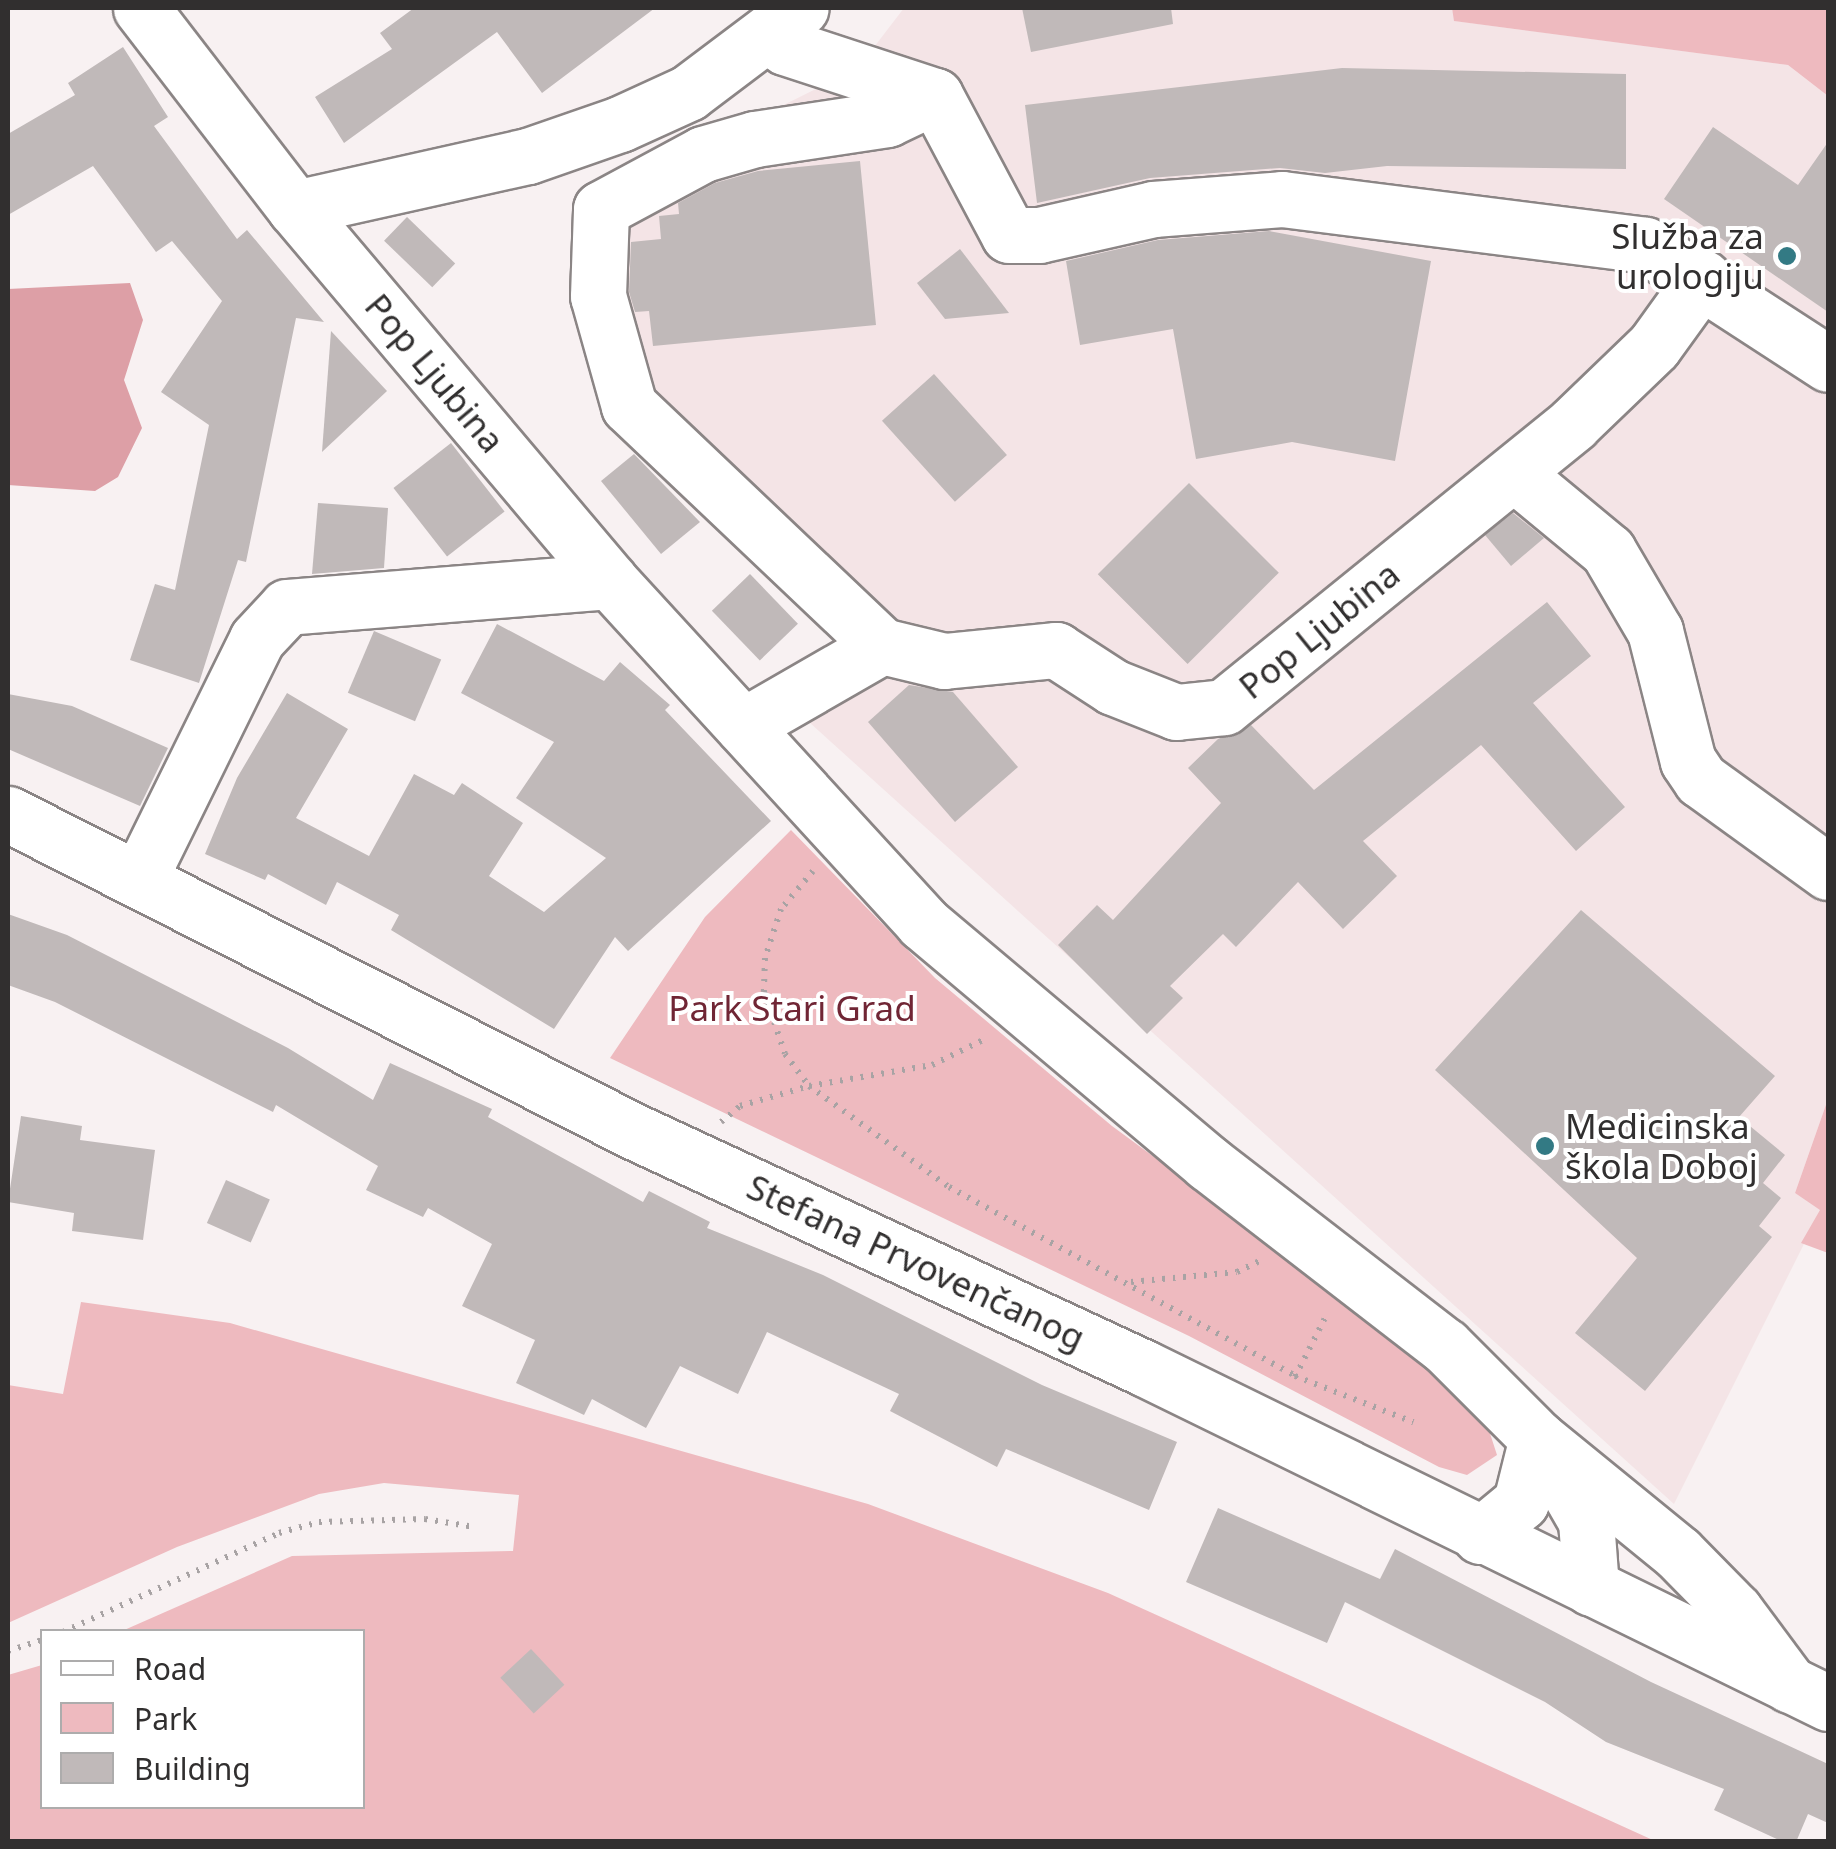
<!DOCTYPE html>
<html>
<head>
<meta charset="utf-8">
<style>
	body { margin:0 }
	#map { position:relative; width:1836px; height:1849px; overflow:hidden; background:#f8f1f2; font-family:"Noto Sans",sans-serif }
	div>[style] { position:absolute }
	.built>* { inset:0; background:#f4e4e6 }
	.green>* { inset:0; background:#eebabf }
	.forest>* { inset:0; background:#dd9fa6 }
	.building>* { inset:0; background:#c0b9b9; transform-origin:0 0 }
	.path>* { height:6px; margin-top:-3px; transform-origin:0; background:repeating-linear-gradient(90deg,#a8a3a4 0 2.5px,transparent 0 10.5px) }
	.roads { filter:drop-shadow(2px 0 #8b8585) drop-shadow(-2px 0 #8b8585) drop-shadow(0 2px #8b8585) drop-shadow(0 -2px #8b8585) }
	.minor>* { height:55px; margin:-27.5px; padding:0 27.5px; transform-origin:27.5px; border-radius:27.5px; background:#fff }
	.dots>* { width:28px; height:28px; translate:-50% -50%; box-sizing:border-box; border:5px solid #fff; border-radius:50% }
	span { translate:-50% -50%; white-space:nowrap; text-align:center; line-height:1.15; -webkit-text-stroke:8px #fff; paint-order:stroke }
	.poi-label { font-size:35px; color:#312f2f }
	.right { translate:-100% -50%; text-align:right }
	.left { translate:0 -50%; text-align:left }
	.street-label { font-size:35px; color:#312f2f }
	.park-label { font-size:35px; color:#702635 }
	.frame { position:absolute; inset:0; border:10px solid #312f2f; pointer-events:none }
	.legend { position:absolute; left:40px; top:1629px; width:325px; height:180px; box-sizing:border-box; background:#fff; border:2px solid #adacac; margin:0; padding:12px 18px; list-style:none; font-size:30px; color:#312f2f }
	.legend li { display:flex; align-items:center; gap:20px; height:50px }
	.legend b { width:50px; border:2px solid #adacac }
</style>
</head>
<body>
<div id="map">
	<div class="built">
		<i style="clip-path:polygon(904px 8px,1452px 8px,1455px 21px,1788px 65px,1828px 96px,1828px 1099px,1795px 1193px,1821px 1210px,1674px 1504px,778px 694px,860px 653px,608px 407px,588px 202px,858px 68px)"></i>
	</div>
	<div class="green">
		<i style="clip-path:polygon(1452px 8px,1828px 8px,1828px 96px,1788px 65px,1454px 21px)"></i>
		<i style="clip-path:polygon(791px 830px,935px 978px,1112px 1126px,1408px 1344px,1485px 1418px,1497px 1455px,1467px 1475px,1439px 1467px,1189px 1336px,610px 1058px,705px 917px)"></i>
		<i style="clip-path:polygon(1828px 1099px,1828px 1253px,1801px 1243px,1820px 1210px,1795px 1193px)"></i>
		<i style="clip-path:polygon(81px 1302px,230px 1323px,868px 1504px,1108px 1593px,1655px 1841px,8px 1841px,8px 1675px,42px 1665px,42px 1806px,362px 1806px,362px 1632px,122px 1631px,292px 1556px,513px 1551px,519px 1495px,384px 1483px,319px 1494px,177px 1547px,8px 1623px,8px 1385px,63px 1394px)"></i>
	</div>
	<div class="forest">
		<i style="clip-path:polygon(130px 283px,143px 320px,124px 380px,142px 428px,118px 477px,95px 491px,8px 485px,8px 289px)"></i>
	</div>
	<div class="building">
		<i style="clip-path:polygon(414px 8px,655px 8px,542px 93px,497px 32px,344px 143px,315px 97px,392px 49px,380px 33px)"></i>
		<i style="clip-path:polygon(1022px 8px,1171px 8px,1173px 24px,1031px 52px)"></i>
		<i style="clip-path:polygon(123px 47px,168px 117px,154px 126px,237px 239px,247px 230px,324px 322px,296px 318px,246px 562px,238px 560px,199px 683px,130px 660px,155px 584px,175px 590px,209px 425px,161px 392px,222px 301px,172px 241px,156px 252px,93px 166px,8px 215px,8px 134px,75px 95px,68px 83px)"></i>
		<i style="clip-path:polygon(1342px 68px,1626px 74px,1626px 169px,1387px 166px,1325px 173px,1280px 168px,1150px 178px,1037px 203px,1025px 105px)"></i>
		<i style="clip-path:polygon(1713px 127px,1798px 185px,1828px 142px,1828px 312px,1664px 199px)"></i>
		<i style="clip-path:polygon(860px 161px,876px 325px,653px 346px,649px 311px,635px 312px,629px 292px,631px 242px,661px 239px,659px 216px,679px 214px,678px 203px,715px 183px,758px 171px)"></i>
		<i style="left:407px;top:217px;width:67px;height:33px;rotate:44deg"></i>
		<i style="clip-path:polygon(1269px 231px,1431px 261px,1395px 461px,1292px 442px,1196px 459px,1173px 329px,1080px 345px,1066px 261px,1158px 240px)"></i>
		<i style="clip-path:polygon(960px 249px,1009px 313px,945px 319px,917px 283px)"></i>
		<i style="clip-path:polygon(331px 331px,387px 391px,322px 452px)"></i>
		<i style="left:934px;top:374px;width:109px;height:70px;rotate:48deg"></i>
		<i style="left:451px;top:443px;width:87px;height:73px;rotate:52deg"></i>
		<i style="clip-path:polygon(634px 454px,700px 522px,661px 554px,601px 481px)"></i>
		<i style="left:1189px;top:483px;width:127px;height:129px;rotate:45deg"></i>
		<i style="clip-path:polygon(318px 503px,388px 508px,384px 568px,312px 574px)"></i>
		<i style="clip-path:polygon(1513px 513px,1544px 538px,1511px 566px,1485px 535px)"></i>
		<i style="left:750px;top:574px;width:69px;height:53px;rotate:46deg"></i>
		<i style="clip-path:polygon(1547px 602px,1591px 656px,1533px 703px,1625px 807px,1576px 851px,1481px 745px,1363px 841px,1397px 876px,1343px 929px,1298px 882px,1236px 947px,1223px 934px,1170px 986px,1183px 998px,1147px 1034px,1058px 945px,1097px 905px,1113px 920px,1221px 803px,1188px 768px,1218px 739px,1251px 725px,1314px 790px)"></i>
		<i style="clip-path:polygon(497px 624px,604px 681px,620px 662px,670px 705px,665px 710px,771px 821px,628px 951px,615px 937px,554px 1029px,391px 930px,399px 915px,337px 882px,326px 905px,268px 874px,265px 880px,205px 854px,237px 778px,287px 693px,348px 729px,296px 818px,369px 856px,414px 774px,454px 795px,462px 783px,523px 823px,489px 876px,544px 912px,606px 858px,516px 798px,554px 742px,461px 693px)"></i>
		<i style="left:374px;top:631px;width:73px;height:67px;rotate:23deg"></i>
		<i style="clip-path:polygon(909px 685px,953px 692px,1018px 767px,955px 822px,868px 722px)"></i>
		<i style="clip-path:polygon(8px 694px,72px 706px,168px 748px,140px 806px,8px 749px)"></i>
		<i style="clip-path:polygon(1581px 910px,1775px 1076px,1739px 1117px,1785px 1155px,1763px 1183px,1781px 1198px,1759px 1226px,1772px 1237px,1645px 1391px,1575px 1333px,1637px 1258px,1435px 1070px)"></i>
		<i style="clip-path:polygon(8px 914px,67px 935px,288px 1048px,373px 1100px,390px 1063px,492px 1109px,488px 1117px,643px 1202px,649px 1191px,710px 1222px,707px 1228px,823px 1275px,1042px 1385px,1177px 1442px,1149px 1510px,1006px 1449px,997px 1467px,890px 1411px,899px 1394px,767px 1332px,738px 1394px,680px 1366px,646px 1428px,592px 1399px,584px 1415px,516px 1383px,535px 1340px,462px 1306px,492px 1244px,428px 1208px,423px 1217px,366px 1190px,378px 1166px,276px 1105px,273px 1112px,55px 1002px,8px 985px)"></i>
		<i style="clip-path:polygon(21px 1116px,82px 1126px,80px 1140px,155px 1150px,143px 1240px,72px 1231px,74px 1213px,8px 1202px)"></i>
		<i style="left:226px;top:1180px;width:48px;height:47px;rotate:24deg"></i>
		<i style="clip-path:polygon(1218px 1508px,1380px 1579px,1395px 1549px,1651px 1682px,1828px 1764px,1828px 1823px,1808px 1814px,1796px 1842px,1783px 1842px,1714px 1810px,1724px 1789px,1606px 1742px,1545px 1702px,1345px 1602px,1327px 1643px,1186px 1582px)"></i>
		<i style="left:531px;top:1649px;width:49px;height:42px;rotate:47deg"></i>
	</div>
	<div class="path">
		<i style="left:813px;top:871px;width:50px;rotate:130.1deg"></i>
		<i style="left:781px;top:909px;width:52px;rotate:108.1deg"></i>
		<i style="left:765px;top:958px;width:34px;rotate:92deg"></i>
		<i style="left:764px;top:992px;width:65px;rotate:71.3deg"></i>
		<i style="left:785px;top:1054px;width:40px;rotate:53deg"></i>
		<i style="left:809px;top:1086px;width:173px;rotate:35.8deg"></i>
		<i style="left:949px;top:1187px;width:394px;rotate:28.6deg"></i>
		<i style="left:1295px;top:1376px;width:127px;rotate:21.3deg"></i>
		<i style="left:721px;top:1122px;width:25px;rotate:-40deg"></i>
		<i style="left:740px;top:1106px;width:72px;rotate:-16.2deg"></i>
		<i style="left:809px;top:1086px;width:125px;rotate:-9.7deg"></i>
		<i style="left:932px;top:1065px;width:61px;rotate:-26.1deg"></i>
		<i style="left:1131px;top:1282px;width:106px;rotate:-5.4deg"></i>
		<i style="left:1237px;top:1272px;width:25px;rotate:-26deg"></i>
		<i style="left:1295px;top:1377px;width:73px;rotate:-63.1deg"></i>
		<i style="left:63px;top:1632px;width:238px;rotate:-24.6deg"></i>
		<i style="left:279px;top:1533px;width:41px;rotate:-15.4deg"></i>
		<i style="left:319px;top:1522px;width:106px;rotate:-1.6deg"></i>
		<i style="left:425px;top:1519px;width:50px;rotate:9.3deg"></i>
		<i style="left:8px;top:1651px;width:36px;rotate:-18deg"></i>
	</div>
	<div class="roads">
		<div class="minor">
			<i style="left:141px;top:8px;width:252px;rotate:52.4deg"></i>
			<i style="left:295px;top:208px;width:488px;rotate:49.8deg"></i>
			<i style="left:610px;top:581px;width:464px;rotate:47.5deg"></i>
			<i style="left:923px;top:923px;width:373px;rotate:40.1deg"></i>
			<i style="left:1208px;top:1163px;width:299px;rotate:37.7deg"></i>
			<i style="left:1445px;top:1346px;width:130px;rotate:45deg"></i>
			<i style="left:1537px;top:1438px;width:182px;rotate:39.2deg"></i>
			<i style="left:1678px;top:1553px;width:81px;rotate:45.5deg"></i>
			<i style="left:1735px;top:1611px;width:92px;rotate:53.4deg"></i>
			<i style="left:773px;top:32px;width:19px;rotate:51deg"></i>
			<i style="left:785px;top:47px;width:158px;rotate:18.1deg"></i>
			<i style="left:935px;top:96px;width:157px;rotate:62deg"></i>
			<i style="left:1009px;top:235px;width:30px"></i>
			<i style="left:1039px;top:235px;width:117px;rotate:-12.8deg"></i>
			<i style="left:1153px;top:209px;width:129px;rotate:-4.4deg"></i>
			<i style="left:1282px;top:199px;width:366px;rotate:7.2deg"></i>
			<i style="left:1645px;top:245px;width:218px;rotate:33deg"></i>
			<i style="left:295px;top:208px;width:239px;rotate:-12.6deg"></i>
			<i style="left:528px;top:156px;width:97px;rotate:-19.2deg"></i>
			<i style="left:620px;top:124px;width:75px;rotate:-24.5deg"></i>
			<i style="left:688px;top:93px;width:141px;rotate:-37deg"></i>
			<i style="left:1515px;top:474px;width:121px;rotate:39.6deg"></i>
			<i style="left:1608px;top:551px;width:93px;rotate:59.6deg"></i>
			<i style="left:1655px;top:631px;width:134px;rotate:75.8deg"></i>
			<i style="left:1688px;top:761px;width:23px;rotate:56deg"></i>
			<i style="left:1701px;top:780px;width:157px;rotate:35.9deg"></i>
			<i style="left:882px;top:646px;width:349px;rotate:-136.5deg"></i>
			<i style="left:629px;top:406px;width:114px;rotate:-105.7deg"></i>
			<i style="left:598px;top:296px;width:87px;rotate:-88deg"></i>
			<i style="left:601px;top:209px;width:116px;rotate:-28.3deg"></i>
			<i style="left:703px;top:154px;width:54px;rotate:-16.1deg"></i>
			<i style="left:755px;top:139px;width:134px;rotate:-8.6deg"></i>
			<i style="left:887px;top:119px;width:53px;rotate:-25.6deg"></i>
			<i style="left:743px;top:726px;width:160px;rotate:-29.9deg"></i>
			<i style="left:882px;top:646px;width:64px;rotate:13.6deg"></i>
			<i style="left:944px;top:661px;width:113px;rotate:-5.6deg"></i>
			<i style="left:1056px;top:650px;width:68px;rotate:33deg"></i>
			<i style="left:1113px;top:687px;width:68px;rotate:21.6deg"></i>
			<i style="left:1176px;top:712px;width:48px;rotate:-5.9deg"></i>
			<i style="left:1224px;top:707px;width:449px;rotate:-39deg"></i>
			<i style="left:1573px;top:424px;width:112px;rotate:-43.9deg"></i>
			<i style="left:1654px;top:346px;width:84px;rotate:-54.2deg"></i>
			<i style="left:8px;top:814px;width:701px;rotate:26.89deg"></i>
			<i style="left:633px;top:1131px;width:563px;rotate:24.88deg"></i>
			<i style="left:1144px;top:1368px;width:762px;rotate:26.09deg"></i>
			<i style="left:139px;top:879px;width:267px;rotate:-63.8deg"></i>
			<i style="left:257px;top:639px;width:44px;rotate:-46.8deg"></i>
			<i style="left:287px;top:607px;width:324px;rotate:-4.6deg"></i>
			<i style="left:1552px;top:1462px;width:68px;rotate:60deg"></i>
			<i style="left:1586px;top:1521px;width:67px;rotate:85.7deg"></i>
			<i style="left:1480px;top:1536px;width:53px;rotate:-39.7deg"></i>
			<i style="left:1521px;top:1502px;width:66px;rotate:-76deg"></i>
		</div>
	</div>
	<div class="dots">
		<i style="left:1787px;top:256px;background:#337a84"></i>
		<i style="left:1545px;top:1146px;background:#337a84"></i>
	</div>
	<div class="poi-label">
		<span class="right" style="left:1764px;top:256px">Služba za<br>urologiju</span>
		<span class="left" style="left:1565px;top:1146px">Medicinska<br>škola Doboj</span>
	</div>
	<div class="street-label">
		<span style="left:435px;top:373px;rotate:50deg">Pop Ljubina</span>
		<span style="left:1319px;top:630px;rotate:-39deg">Pop Ljubina</span>
		<span style="left:916px;top:1262px;rotate:25deg">Stefana Prvovenčanog</span>
	</div>
	<div class="park-label">
		<span style="left:792px;top:1008px">Park Stari Grad</span>
	</div>
	<div class="frame"></div>
	<ul class="legend">
	<li><b style="height:12px;background:#fff"></b>Road</li>
	<li><b style="height:28px;background:#eebabf"></b>Park</li>
	<li><b style="height:28px;background:#c0b9b9"></b>Building</li>
	</ul>
</div>
</body>
</html>
